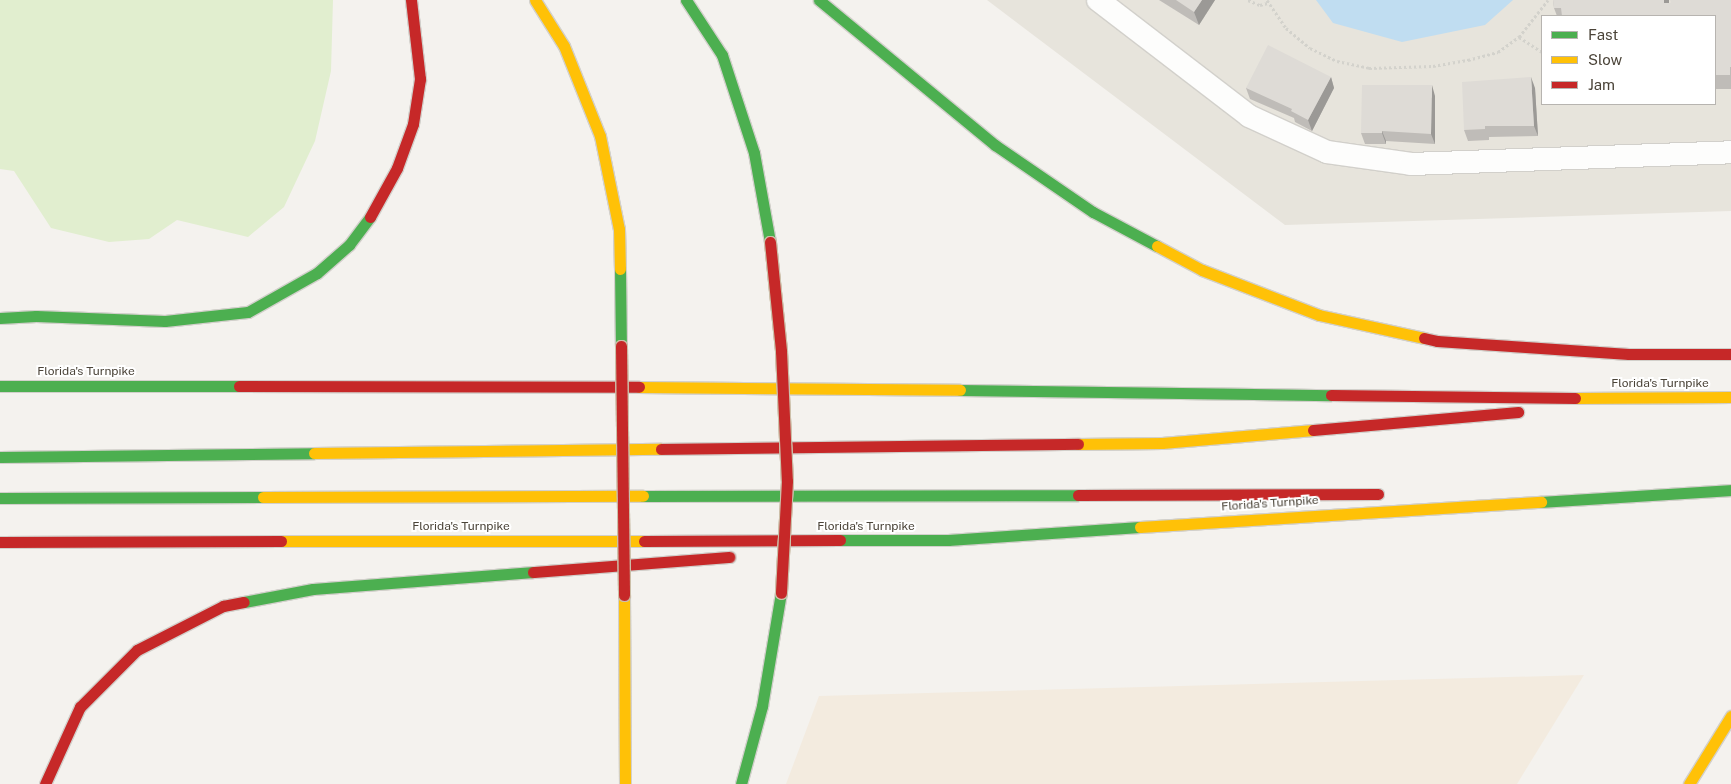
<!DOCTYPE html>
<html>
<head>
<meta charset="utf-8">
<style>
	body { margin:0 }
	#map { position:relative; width:1731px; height:784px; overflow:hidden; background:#f4f2ee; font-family:"Public Sans",sans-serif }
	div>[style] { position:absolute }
	.residential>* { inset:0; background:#e7e4dc }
	.commercial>* { inset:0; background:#f3ebdf }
	.green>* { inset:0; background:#e1eecf }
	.water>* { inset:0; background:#c0ddf1 }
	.path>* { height:3px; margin-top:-1.5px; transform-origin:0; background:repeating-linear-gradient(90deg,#d3d2cc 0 2.5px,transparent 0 5px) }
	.roads { filter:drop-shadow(1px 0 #d2d0cb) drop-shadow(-1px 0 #d2d0cb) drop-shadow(0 1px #d2d0cb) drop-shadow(0 -1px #d2d0cb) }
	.street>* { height:22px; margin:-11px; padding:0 11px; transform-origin:11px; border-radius:11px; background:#fdfdfc }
	.fast>* { height:11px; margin:-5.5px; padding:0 5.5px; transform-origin:5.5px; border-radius:5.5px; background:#4caf50 }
	.slow>* { height:11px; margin:-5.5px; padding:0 5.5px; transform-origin:5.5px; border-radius:5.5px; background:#ffc107 }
	.jam>* { height:11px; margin:-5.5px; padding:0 5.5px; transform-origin:5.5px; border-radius:5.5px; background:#c62828 }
	.bridges { filter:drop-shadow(1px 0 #ccbfa9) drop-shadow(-1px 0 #ccbfa9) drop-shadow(0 1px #ccbfa9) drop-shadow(0 -1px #ccbfa9) }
	.jam-bridge>* { height:11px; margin:-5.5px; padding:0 5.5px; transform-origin:5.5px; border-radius:5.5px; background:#c62828 }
	.wall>* { inset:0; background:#bfbcb8 }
	.shaded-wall>* { inset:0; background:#9b9996 }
	.building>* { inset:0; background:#dedbd6 }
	span { translate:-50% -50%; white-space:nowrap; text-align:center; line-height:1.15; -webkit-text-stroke:4px #fff; paint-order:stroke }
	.street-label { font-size:12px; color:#4b4439 }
	.legend { position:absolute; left:1541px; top:15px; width:175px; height:90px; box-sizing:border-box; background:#fff; border:1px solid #b7b4b0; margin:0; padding:6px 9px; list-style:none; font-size:15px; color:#4b4439 }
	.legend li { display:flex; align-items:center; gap:10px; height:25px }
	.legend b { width:25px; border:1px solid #b7b4b0 }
</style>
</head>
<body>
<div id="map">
	<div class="residential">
		<i style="clip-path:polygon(evenodd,987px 0,1731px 0,1731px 211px,1285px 225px,987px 0,1542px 16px,1715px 16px,1715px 104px,1542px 104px,1542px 16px)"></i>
	</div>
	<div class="commercial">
		<i style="clip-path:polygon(1584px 675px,1517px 784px,786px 784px,819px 696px)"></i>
	</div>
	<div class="green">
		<i style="clip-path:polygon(0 0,333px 0,331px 71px,315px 141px,284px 207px,248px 237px,177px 220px,149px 239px,109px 242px,51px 228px,14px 171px,0 169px)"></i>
	</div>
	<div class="water">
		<i style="clip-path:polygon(1316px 0,1513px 0,1485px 25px,1402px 42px,1333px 23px)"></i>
	</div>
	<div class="path">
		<i style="left:1248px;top:0;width:13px;rotate:23deg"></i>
		<i style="left:1260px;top:5px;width:8px;rotate:-14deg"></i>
		<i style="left:1267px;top:0;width:34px;rotate:56deg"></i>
		<i style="left:1286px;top:28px;width:31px;rotate:40deg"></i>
		<i style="left:1310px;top:48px;width:30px;rotate:26deg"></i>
		<i style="left:1337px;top:61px;width:33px;rotate:12deg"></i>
		<i style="left:1369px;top:68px;width:64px;rotate:-1.8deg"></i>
		<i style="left:1433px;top:66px;width:36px;rotate:-10deg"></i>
		<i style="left:1468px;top:60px;width:31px;rotate:-15deg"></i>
		<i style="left:1498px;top:52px;width:26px;rotate:-36deg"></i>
		<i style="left:1519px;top:37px;width:47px;rotate:-51.9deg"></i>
		<i style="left:1519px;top:37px;width:27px;rotate:33deg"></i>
	</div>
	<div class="roads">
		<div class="street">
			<i style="left:1098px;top:0;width:190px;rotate:37.5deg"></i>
			<i style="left:1249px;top:116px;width:86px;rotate:24.8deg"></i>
			<i style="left:1327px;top:152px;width:85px;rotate:8.1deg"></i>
			<i style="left:1411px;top:164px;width:320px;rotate:-2.1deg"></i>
		</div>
		<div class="fast">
			<i style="left:686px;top:0;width:66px;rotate:56.8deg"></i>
			<i style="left:722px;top:55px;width:103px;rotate:71.9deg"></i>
			<i style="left:754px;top:153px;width:90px;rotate:79.8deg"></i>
			<i style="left:819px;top:0;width:228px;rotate:39.5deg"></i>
			<i style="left:995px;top:145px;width:119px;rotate:34.4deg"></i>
			<i style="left:1093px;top:212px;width:72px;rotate:28deg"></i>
			<i style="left:620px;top:269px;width:77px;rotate:89.3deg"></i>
			<i style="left:0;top:318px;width:36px;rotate:-3deg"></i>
			<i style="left:36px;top:316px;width:129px;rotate:2.2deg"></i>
			<i style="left:165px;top:321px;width:83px;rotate:-6.2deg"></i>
			<i style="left:248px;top:312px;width:79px;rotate:-29.5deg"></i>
			<i style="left:317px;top:273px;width:43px;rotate:-41.2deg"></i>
			<i style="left:349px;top:245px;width:35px;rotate:-53deg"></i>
			<i style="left:0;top:386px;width:239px"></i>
			<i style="left:960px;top:390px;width:371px;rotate:0.8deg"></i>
			<i style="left:0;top:457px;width:314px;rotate:-0.7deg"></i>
			<i style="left:643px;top:496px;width:435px;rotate:-0.1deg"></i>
			<i style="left:0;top:498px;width:263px;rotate:-0.2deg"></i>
			<i style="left:1541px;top:502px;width:190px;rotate:-3.6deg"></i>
			<i style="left:840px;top:540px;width:108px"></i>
			<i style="left:948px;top:540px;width:192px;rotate:-3.9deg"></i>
			<i style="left:244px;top:602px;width:70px;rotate:-10.7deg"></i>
			<i style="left:313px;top:589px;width:221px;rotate:-4.4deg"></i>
			<i style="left:741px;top:784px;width:81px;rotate:-74.9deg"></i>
			<i style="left:762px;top:706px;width:115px;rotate:-80.5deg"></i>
		</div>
		<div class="slow">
			<i style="left:535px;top:0;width:54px;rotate:57.8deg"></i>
			<i style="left:564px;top:46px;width:97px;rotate:68.2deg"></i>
			<i style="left:600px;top:136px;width:95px;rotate:78.5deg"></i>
			<i style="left:619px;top:229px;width:40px;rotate:88.6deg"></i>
			<i style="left:1157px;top:246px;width:51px;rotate:28.1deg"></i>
			<i style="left:1202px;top:270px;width:125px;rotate:21deg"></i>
			<i style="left:1319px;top:315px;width:107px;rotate:12.4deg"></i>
			<i style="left:639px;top:387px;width:321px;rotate:0.5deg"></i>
			<i style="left:1575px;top:398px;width:156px;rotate:-0.4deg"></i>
			<i style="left:1078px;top:444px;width:84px;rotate:-0.7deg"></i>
			<i style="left:1162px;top:443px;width:152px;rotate:-4.9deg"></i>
			<i style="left:314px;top:453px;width:347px;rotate:-0.7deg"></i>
			<i style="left:263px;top:497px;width:380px;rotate:-0.2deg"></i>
			<i style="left:1140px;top:527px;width:402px;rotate:-3.6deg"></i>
			<i style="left:281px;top:541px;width:363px"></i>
			<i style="left:624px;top:595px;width:189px;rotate:89.7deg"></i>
			<i style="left:1689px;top:784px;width:80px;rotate:-58.3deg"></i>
		</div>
		<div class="jam">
			<i style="left:370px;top:217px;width:56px;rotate:-61.1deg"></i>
			<i style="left:397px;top:168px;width:47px;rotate:-70deg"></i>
			<i style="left:413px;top:124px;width:46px;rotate:-81.2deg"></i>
			<i style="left:420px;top:79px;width:80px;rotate:-96.5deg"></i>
			<i style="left:1424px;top:338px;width:13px;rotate:13deg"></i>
			<i style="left:1437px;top:341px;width:192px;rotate:3.9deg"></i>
			<i style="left:1629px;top:354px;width:102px"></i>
			<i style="left:239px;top:386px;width:400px;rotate:0.1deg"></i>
			<i style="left:1331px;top:395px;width:244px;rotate:0.7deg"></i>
			<i style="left:1313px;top:430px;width:206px;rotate:-5deg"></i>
			<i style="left:661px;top:449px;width:417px;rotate:-0.7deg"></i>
			<i style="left:1078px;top:495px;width:300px;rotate:-0.2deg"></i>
			<i style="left:644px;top:541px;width:196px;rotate:-0.3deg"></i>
			<i style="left:0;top:542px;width:281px;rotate:-0.2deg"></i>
			<i style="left:533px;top:572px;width:197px;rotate:-4.4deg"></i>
			<i style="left:45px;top:784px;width:85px;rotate:-65.6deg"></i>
			<i style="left:80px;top:707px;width:81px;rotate:-45deg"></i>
			<i style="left:137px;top:650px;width:97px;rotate:-27.1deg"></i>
			<i style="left:223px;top:606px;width:21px;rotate:-11deg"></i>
		</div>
	</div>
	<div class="bridges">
		<div class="jam-bridge">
			<i style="left:770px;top:242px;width:110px;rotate:84.2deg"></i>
			<i style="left:781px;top:351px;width:130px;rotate:87.4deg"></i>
			<i style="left:787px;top:481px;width:112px;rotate:93.1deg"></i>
			<i style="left:621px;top:346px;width:249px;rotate:89.3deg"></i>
		</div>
	</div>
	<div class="wall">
		<i style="clip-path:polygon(1159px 0,1215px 0,1199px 25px)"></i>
		<i style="clip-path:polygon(1553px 0,1669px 0,1669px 3px,1731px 0,1731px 89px,1715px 89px,1715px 16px,1557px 16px,1554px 8px)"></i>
		<i style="clip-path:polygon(1331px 77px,1334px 88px,1312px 131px,1295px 122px,1294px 118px,1250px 99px,1246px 88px)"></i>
		<i style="clip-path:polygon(1535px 88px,1538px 136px,1489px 137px,1489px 140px,1468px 141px,1464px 130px)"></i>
		<i style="clip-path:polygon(1435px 96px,1435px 144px,1386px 141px,1386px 144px,1365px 144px,1361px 133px)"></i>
	</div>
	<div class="shaded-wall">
		<i style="clip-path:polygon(1202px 0,1215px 0,1199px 25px,1194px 12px)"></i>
		<i style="clip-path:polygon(1664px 0,1669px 0,1669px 16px,1664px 3px)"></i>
		<i style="clip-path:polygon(1331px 77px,1334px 88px,1312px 131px,1308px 120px)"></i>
		<i style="clip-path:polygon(1531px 77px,1535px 88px,1538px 136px,1534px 126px)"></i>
		<i style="clip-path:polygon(1432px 85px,1435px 96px,1435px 144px,1431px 134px)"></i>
		<i style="clip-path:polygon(1382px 131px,1386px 141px,1386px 144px,1382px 133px)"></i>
	</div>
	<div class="building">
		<i style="clip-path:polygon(1176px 0,1202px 0,1194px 12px)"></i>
		<i style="clip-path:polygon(1553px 0,1664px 0,1664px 3px,1671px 3px,1670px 0,1731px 0,1731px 67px,1730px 67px,1730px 75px,1715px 75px,1715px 16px,1562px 16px,1561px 8px,1554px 8px)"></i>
		<i style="clip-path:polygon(1268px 45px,1331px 77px,1308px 120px,1291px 111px,1292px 109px,1246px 88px)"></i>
		<i style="clip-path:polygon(1531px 77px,1534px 126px,1485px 126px,1485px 129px,1464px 130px,1462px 82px)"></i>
		<i style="clip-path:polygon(1362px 85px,1432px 85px,1431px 134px,1382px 131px,1382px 133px,1361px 133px)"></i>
	</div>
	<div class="street-label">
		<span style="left:86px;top:372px">Florida's Turnpike</span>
		<span style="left:1660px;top:384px">Florida's Turnpike</span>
		<span style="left:1270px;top:504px;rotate:-4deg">Florida's Turnpike</span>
		<span style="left:461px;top:527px">Florida's Turnpike</span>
		<span style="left:866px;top:527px">Florida's Turnpike</span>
	</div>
	<ul class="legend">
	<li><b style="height:6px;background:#4caf50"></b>Fast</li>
	<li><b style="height:6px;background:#ffc107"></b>Slow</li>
	<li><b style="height:6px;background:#c62828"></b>Jam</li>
	</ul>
</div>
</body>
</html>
